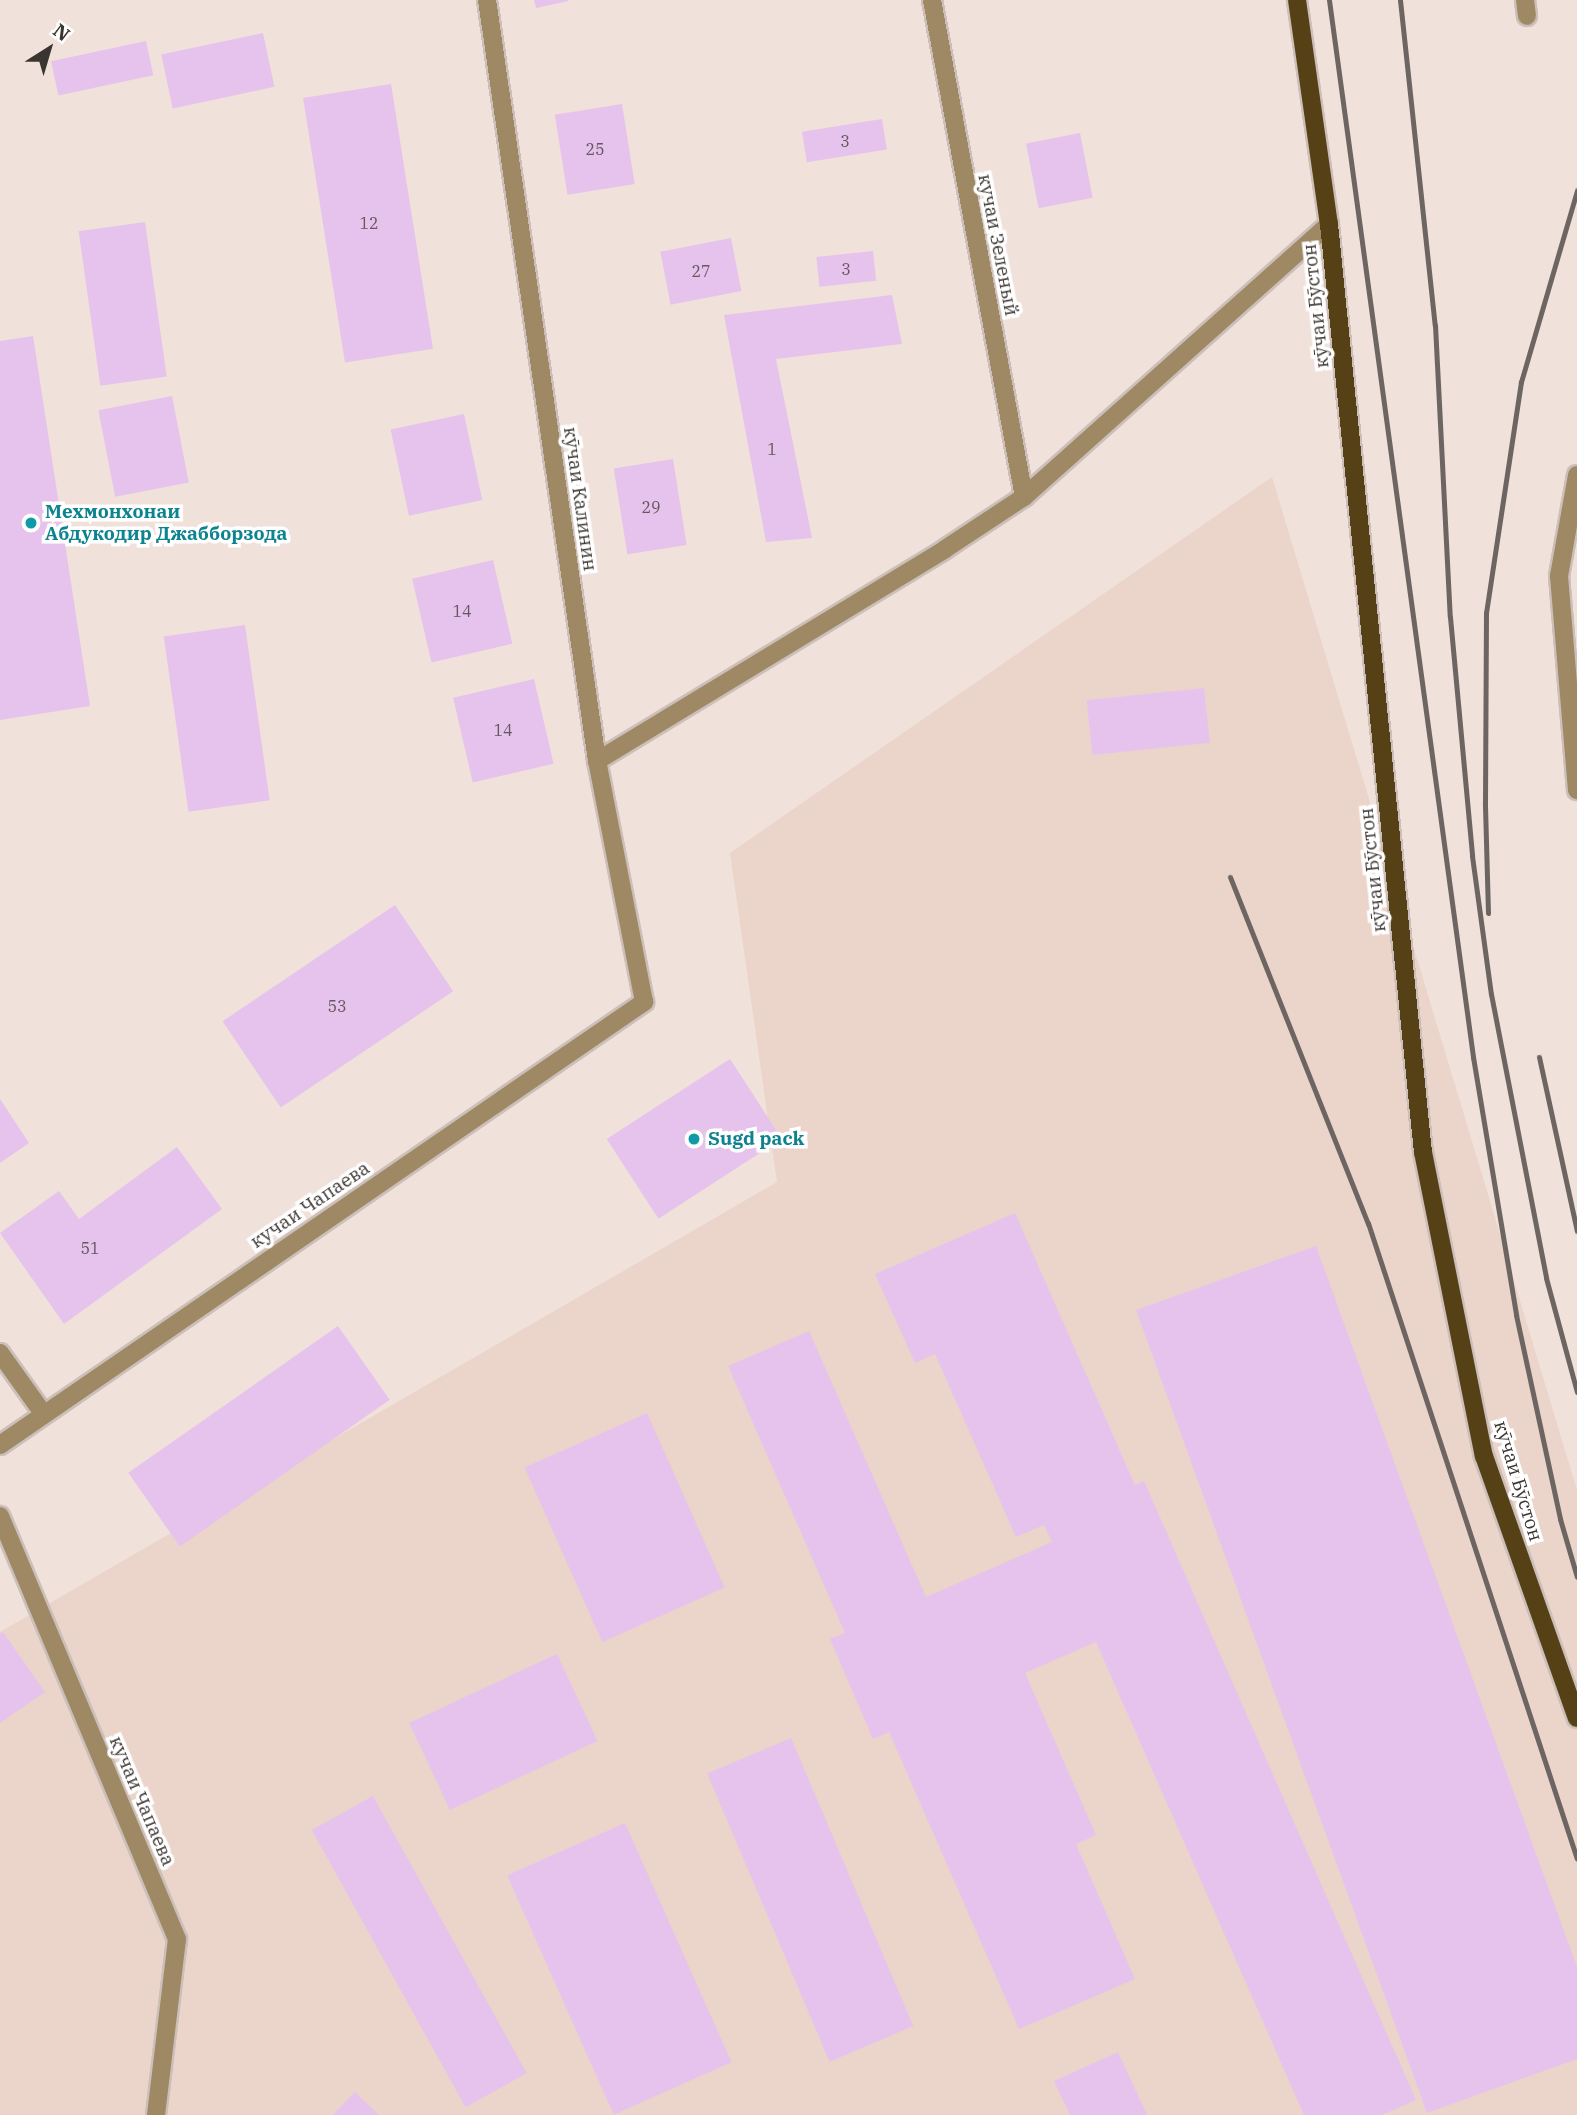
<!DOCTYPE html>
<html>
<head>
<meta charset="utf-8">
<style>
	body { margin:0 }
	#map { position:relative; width:1577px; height:2115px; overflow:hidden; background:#f0e1db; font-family:"IBM Plex Serif",serif }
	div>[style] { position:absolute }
	.built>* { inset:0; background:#ebd4ca }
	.building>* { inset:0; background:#e6c3ec; transform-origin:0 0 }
	.roads { filter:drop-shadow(2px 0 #ccbfb9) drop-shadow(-2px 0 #ccbfb9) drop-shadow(0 2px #ccbfb9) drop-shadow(0 -2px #ccbfb9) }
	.minor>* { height:18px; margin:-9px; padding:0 9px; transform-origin:9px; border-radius:9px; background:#9e8964 }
	.major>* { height:18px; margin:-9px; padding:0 9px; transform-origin:9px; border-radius:9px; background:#564116 }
	.rail>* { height:5px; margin:-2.5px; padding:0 2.5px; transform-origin:2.5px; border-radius:2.5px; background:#6d6561 }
	.dots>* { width:19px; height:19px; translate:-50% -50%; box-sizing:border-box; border:4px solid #fff; border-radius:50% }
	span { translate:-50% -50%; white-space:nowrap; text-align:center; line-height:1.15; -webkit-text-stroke:7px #fff; paint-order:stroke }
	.number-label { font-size:16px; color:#665860 }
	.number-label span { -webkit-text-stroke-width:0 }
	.street-label { font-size:19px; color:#3b3532 }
	.culture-label { font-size:19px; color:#0d838f; font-weight:700 }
	.left { translate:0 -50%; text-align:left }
	.north { position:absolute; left:14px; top:14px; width:70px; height:70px; -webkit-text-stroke:5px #fff; paint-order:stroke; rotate:37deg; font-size:19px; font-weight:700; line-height:28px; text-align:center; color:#3b3532 }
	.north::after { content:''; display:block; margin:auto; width:24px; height:32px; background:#3b3532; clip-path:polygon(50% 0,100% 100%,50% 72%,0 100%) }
</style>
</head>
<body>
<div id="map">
	<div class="built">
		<i style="clip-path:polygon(1272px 477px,1577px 1490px,1577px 2115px,0 2115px,0 1632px,777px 1182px,730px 853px)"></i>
	</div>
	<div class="building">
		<i style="clip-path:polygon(534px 0,568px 0,568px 1px,536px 8px)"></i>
		<i style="left:263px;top:33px;width:55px;height:104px;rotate:78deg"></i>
		<i style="left:146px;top:41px;width:35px;height:97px;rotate:78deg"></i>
		<i style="left:391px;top:84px;width:268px;height:89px;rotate:81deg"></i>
		<i style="left:622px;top:104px;width:81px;height:68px;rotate:81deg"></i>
		<i style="left:882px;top:119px;width:31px;height:81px;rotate:81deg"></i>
		<i style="left:1080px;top:133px;width:66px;height:55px;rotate:79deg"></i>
		<i style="left:145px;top:222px;width:156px;height:67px;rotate:82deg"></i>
		<i style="left:731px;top:238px;width:54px;height:72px;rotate:79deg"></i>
		<i style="left:873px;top:251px;width:30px;height:57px;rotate:84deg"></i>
		<i style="clip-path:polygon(892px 295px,902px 344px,776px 359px,812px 538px,766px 542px,724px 315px)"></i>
		<i style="clip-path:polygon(33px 336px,90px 706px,0 720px,0 341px)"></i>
		<i style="left:172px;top:396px;width:88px;height:75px;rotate:79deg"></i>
		<i style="left:464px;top:414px;width:88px;height:75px;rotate:78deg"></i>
		<i style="left:673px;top:459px;width:87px;height:60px;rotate:81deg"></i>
		<i style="left:493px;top:560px;width:86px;height:83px;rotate:77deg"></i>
		<i style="left:245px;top:625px;width:177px;height:82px;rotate:82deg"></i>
		<i style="left:534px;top:679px;width:87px;height:83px;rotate:77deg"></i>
		<i style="left:1204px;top:688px;width:55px;height:118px;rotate:84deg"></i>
		<i style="left:395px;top:905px;width:104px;height:208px;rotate:56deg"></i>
		<i style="left:730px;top:1059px;width:95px;height:147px;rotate:57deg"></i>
		<i style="clip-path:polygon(0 1099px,29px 1143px,0 1163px)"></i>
		<i style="clip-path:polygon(177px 1147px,222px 1209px,64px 1324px,0 1233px,59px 1191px,79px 1219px)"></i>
		<i style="clip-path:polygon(1015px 1213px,1135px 1485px,1144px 1481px,1416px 2100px,1382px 2115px,1304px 2115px,1096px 1642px,1025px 1673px,1096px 1835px,1076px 1844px,1135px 1979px,1019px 2029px,889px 1732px,873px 1739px,830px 1639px,845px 1633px,728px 1366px,809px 1331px,926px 1597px,1052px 1542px,1044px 1525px,1016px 1537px,935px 1354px,915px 1363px,875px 1274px)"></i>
		<i style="clip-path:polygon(1316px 1246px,1577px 1967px,1577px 2059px,1427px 2113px,1136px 1310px)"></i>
		<i style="left:338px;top:1326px;width:90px;height:256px;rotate:55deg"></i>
		<i style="left:647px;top:1413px;width:191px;height:134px;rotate:66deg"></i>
		<i style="clip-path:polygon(3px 1632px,45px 1692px,0 1723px,0 1634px)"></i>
		<i style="left:557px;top:1654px;width:96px;height:163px;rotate:65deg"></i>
		<i style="left:791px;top:1738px;width:313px;height:91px;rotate:67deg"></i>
		<i style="left:373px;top:1796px;width:317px;height:70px;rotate:61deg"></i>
		<i style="left:625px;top:1823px;width:262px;height:129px;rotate:66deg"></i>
		<i style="clip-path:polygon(1118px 2052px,1147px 2115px,1070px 2115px,1054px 2081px)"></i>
		<i style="clip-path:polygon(355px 2092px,379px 2115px,333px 2115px)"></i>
	</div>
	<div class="roads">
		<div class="minor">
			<i style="left:932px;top:0;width:505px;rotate:79.51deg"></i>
			<i style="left:1525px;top:0;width:16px;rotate:83deg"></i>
			<i style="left:1577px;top:475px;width:103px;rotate:100.1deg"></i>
			<i style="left:1559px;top:576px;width:215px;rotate:85.2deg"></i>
			<i style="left:597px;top:761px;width:407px;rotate:-31.3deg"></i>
			<i style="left:945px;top:549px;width:95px;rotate:-33.4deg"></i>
			<i style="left:1024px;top:497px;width:409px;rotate:-41.8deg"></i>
			<i style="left:0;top:1353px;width:74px;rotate:54.4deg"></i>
			<i style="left:0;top:1445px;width:782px;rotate:-34.52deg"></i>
			<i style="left:644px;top:1002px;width:246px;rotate:-101deg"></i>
			<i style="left:597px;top:761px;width:769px;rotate:-98.22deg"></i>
			<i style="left:0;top:1516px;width:459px;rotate:67.3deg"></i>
			<i style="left:177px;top:1939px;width:177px;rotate:96.8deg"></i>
		</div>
		<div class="major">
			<i style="left:1297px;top:0;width:226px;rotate:81.9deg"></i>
			<i style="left:1329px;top:224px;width:933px;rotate:84.22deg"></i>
			<i style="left:1423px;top:1152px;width:310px;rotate:78.7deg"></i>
			<i style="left:1484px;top:1456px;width:278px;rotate:70.5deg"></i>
		</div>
	</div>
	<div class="rail">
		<i style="left:1329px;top:0;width:1067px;rotate:82.24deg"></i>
		<i style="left:1473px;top:1057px;width:262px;rotate:80.5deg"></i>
		<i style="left:1516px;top:1315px;width:209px;rotate:77.8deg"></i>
		<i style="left:1560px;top:1519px;width:60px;rotate:73.7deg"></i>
		<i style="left:1400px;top:0;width:327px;rotate:83.9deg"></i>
		<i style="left:1435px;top:325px;width:292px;rotate:87.1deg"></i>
		<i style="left:1450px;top:617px;width:240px;rotate:84.7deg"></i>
		<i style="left:1472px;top:856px;width:139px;rotate:82.2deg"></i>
		<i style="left:1491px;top:994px;width:289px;rotate:79deg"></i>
		<i style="left:1546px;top:1278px;width:118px;rotate:74.8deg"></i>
		<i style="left:1230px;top:877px;width:373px;rotate:68.3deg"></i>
		<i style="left:1368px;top:1223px;width:669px;rotate:71.81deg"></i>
		<i style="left:1488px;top:913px;width:110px;rotate:-91.6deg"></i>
		<i style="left:1485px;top:803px;width:190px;rotate:-89.7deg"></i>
		<i style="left:1486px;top:613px;width:234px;rotate:-81.4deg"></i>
		<i style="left:1521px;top:382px;width:200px;rotate:-73.7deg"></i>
		<i style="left:1539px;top:1057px;width:178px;rotate:77.7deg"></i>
	</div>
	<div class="dots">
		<i style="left:31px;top:523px;background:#0f9aa8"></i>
		<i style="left:694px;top:1139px;background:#0f9aa8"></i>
	</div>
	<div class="number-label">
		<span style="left:845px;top:141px">3</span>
		<span style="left:595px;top:149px">25</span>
		<span style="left:369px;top:223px">12</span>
		<span style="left:846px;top:269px">3</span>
		<span style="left:701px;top:271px">27</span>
		<span style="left:772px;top:449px">1</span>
		<span style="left:651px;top:507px">29</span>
		<span style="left:462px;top:611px">14</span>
		<span style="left:503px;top:730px">14</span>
		<span style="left:337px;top:1006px">53</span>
		<span style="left:90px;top:1248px">51</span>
	</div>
	<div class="street-label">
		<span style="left:998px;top:245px;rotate:79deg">кучаи Зеленый</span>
		<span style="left:1316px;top:306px;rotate:-96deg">кӯчаи Бӯстон</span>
		<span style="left:580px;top:499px;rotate:82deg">кӯчаи Калинин</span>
		<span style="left:1373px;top:870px;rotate:-96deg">кӯчаи Бӯстон</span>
		<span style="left:310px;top:1205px;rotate:-34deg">кучаи Чапаева</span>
		<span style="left:1518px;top:1481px;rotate:73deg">кӯчаи Бӯстон</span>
		<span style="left:142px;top:1801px;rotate:67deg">кучаи Чапаева</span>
	</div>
	<div class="culture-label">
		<span class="left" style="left:45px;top:523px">Мехмонхонаи<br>Абдукодир Джабборзода</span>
		<span class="left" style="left:708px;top:1139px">Sugd pack</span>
	</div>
	<div class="north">N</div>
</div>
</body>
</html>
